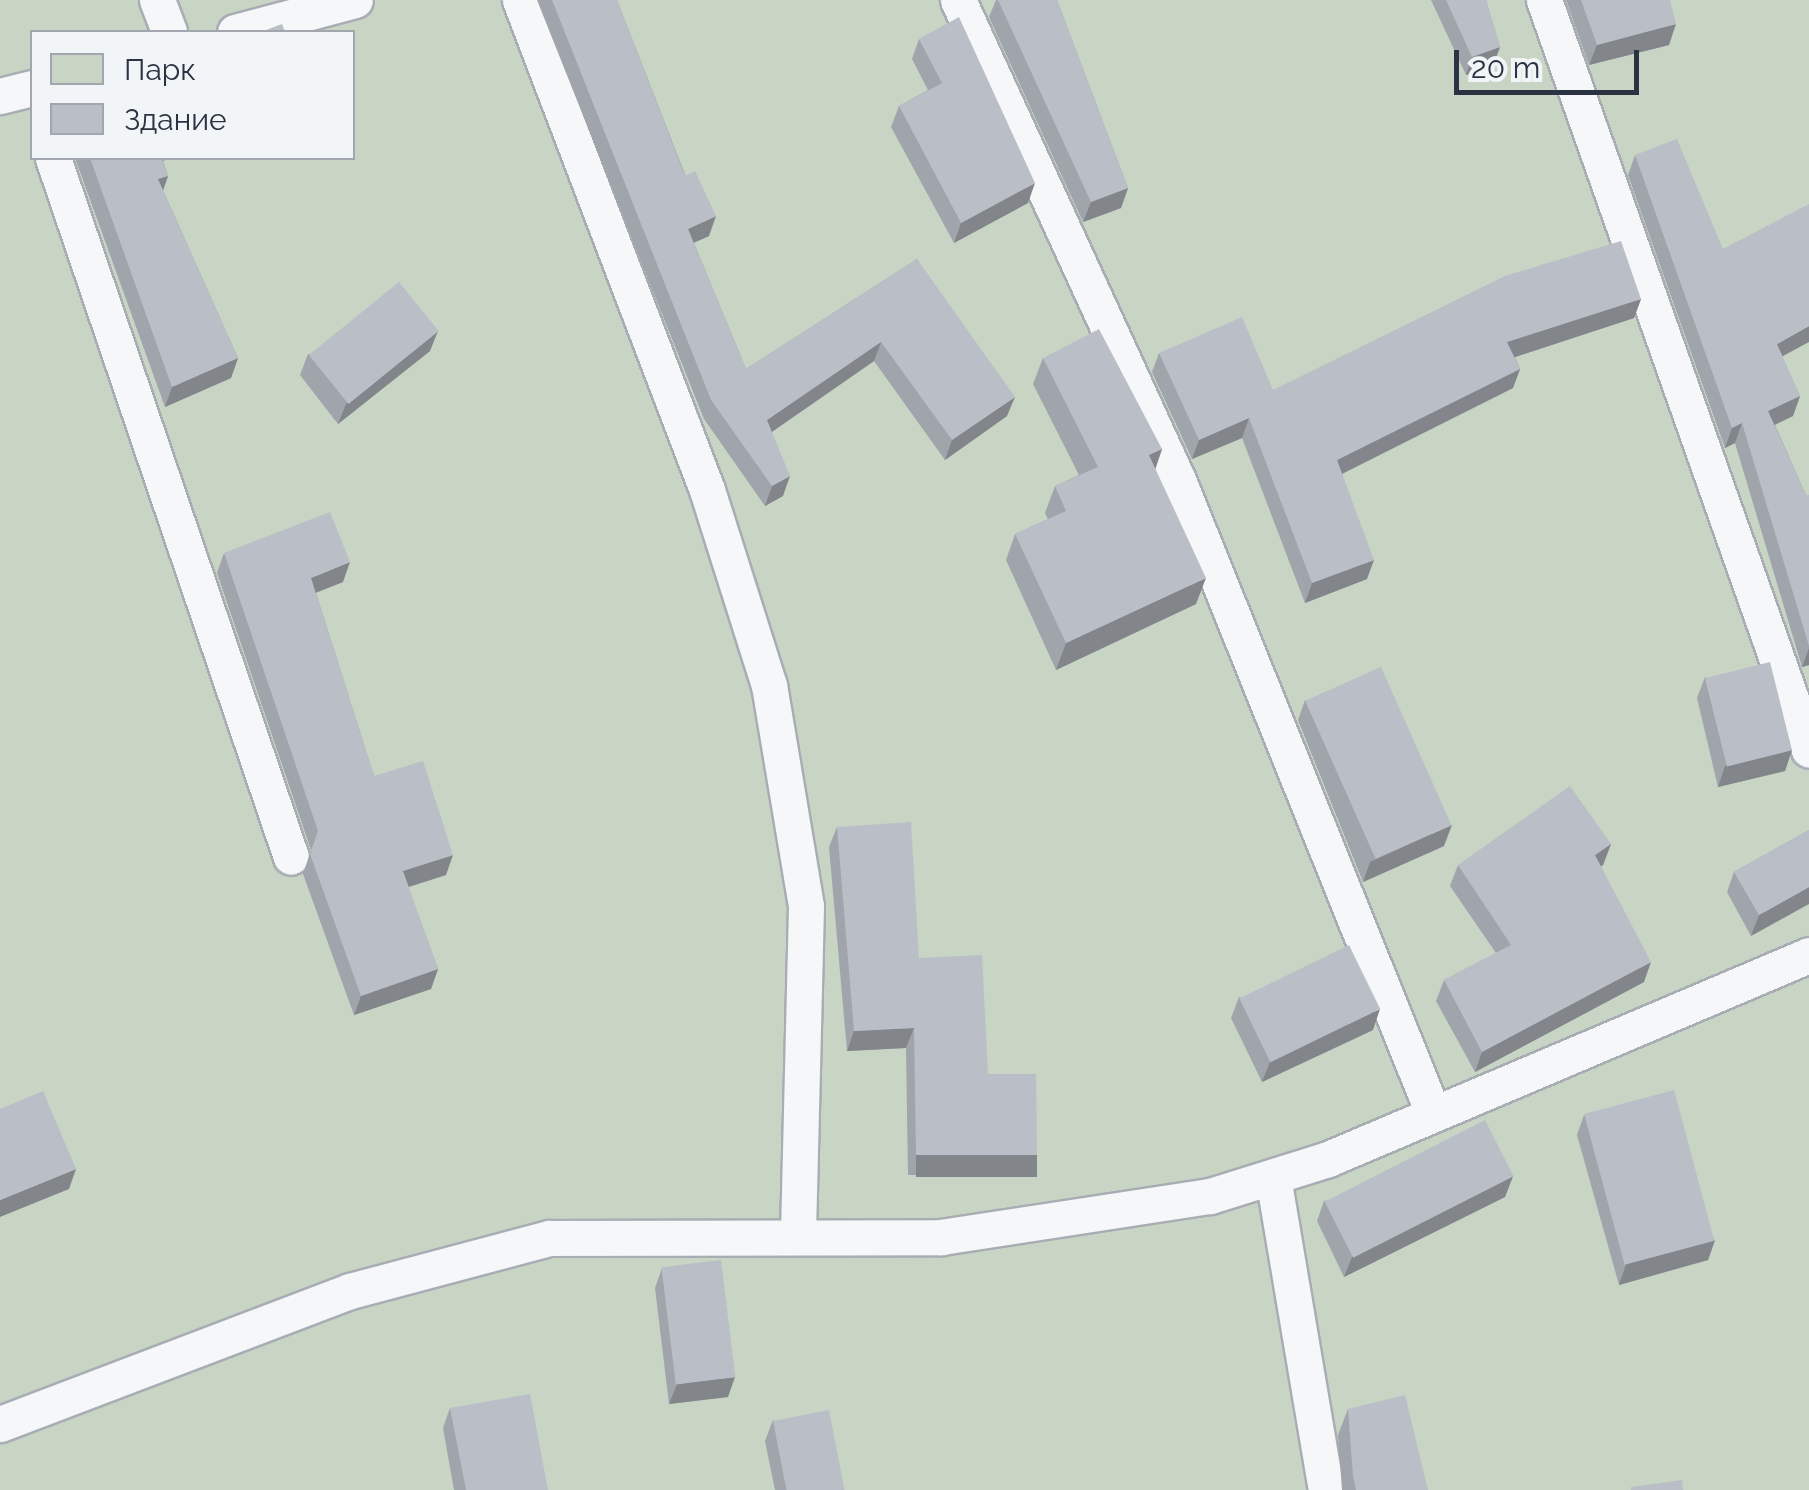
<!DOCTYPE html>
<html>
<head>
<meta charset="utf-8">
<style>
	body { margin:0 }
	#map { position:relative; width:1809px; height:1490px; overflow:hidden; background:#e3e6ea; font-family:Raleway,sans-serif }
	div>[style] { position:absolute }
	.green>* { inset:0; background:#c8d4c4 }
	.roads { filter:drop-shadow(2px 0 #a8adb4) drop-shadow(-2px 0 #a8adb4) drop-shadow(0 2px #a8adb4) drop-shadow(0 -2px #a8adb4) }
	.service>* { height:35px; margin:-17.5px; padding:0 17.5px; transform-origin:17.5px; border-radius:17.5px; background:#f5f7f9 }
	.wall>* { inset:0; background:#a0a4ab }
	.shaded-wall>* { inset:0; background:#82868b; transform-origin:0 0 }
	.building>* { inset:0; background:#babfc7; transform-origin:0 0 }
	span { translate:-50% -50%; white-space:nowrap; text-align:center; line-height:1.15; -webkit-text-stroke:8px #f2f5f8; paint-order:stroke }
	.legend { position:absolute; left:30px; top:30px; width:325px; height:130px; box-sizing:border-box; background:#f2f5f8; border:2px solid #a2a7af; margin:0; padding:12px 18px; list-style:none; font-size:30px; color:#2b3342 }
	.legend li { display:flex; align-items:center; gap:20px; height:50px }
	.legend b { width:50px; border:2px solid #a2a7af }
	.scale { position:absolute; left:1454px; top:50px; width:185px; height:45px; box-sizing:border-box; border:5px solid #2b3342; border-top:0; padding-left:12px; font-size:30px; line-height:35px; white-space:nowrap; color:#2b3342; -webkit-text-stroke:8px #f2f5f8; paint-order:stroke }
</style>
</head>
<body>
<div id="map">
	<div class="green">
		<i style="clip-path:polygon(evenodd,0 0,1809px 0,1809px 1490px,0 1490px,0 0,32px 32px,352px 32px,352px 158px,32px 158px,32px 32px)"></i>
	</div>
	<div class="roads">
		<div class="service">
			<i style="left:157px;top:0;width:34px;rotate:69deg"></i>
			<i style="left:520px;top:0;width:524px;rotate:69.11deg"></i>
			<i style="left:707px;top:490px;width:205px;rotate:72.4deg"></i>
			<i style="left:769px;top:685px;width:224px;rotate:80.5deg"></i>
			<i style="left:806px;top:906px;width:329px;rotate:91.4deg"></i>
			<i style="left:958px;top:0;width:528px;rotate:65.38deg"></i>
			<i style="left:1178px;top:480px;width:682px;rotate:68.06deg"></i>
			<i style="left:1544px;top:0;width:795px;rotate:70.54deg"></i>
			<i style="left:235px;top:32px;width:124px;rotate:-14.9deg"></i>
			<i style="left:0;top:96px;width:33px;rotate:-14deg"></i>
			<i style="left:53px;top:158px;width:738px;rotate:71.2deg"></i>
			<i style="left:1273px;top:1177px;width:317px;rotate:80.4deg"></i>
			<i style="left:0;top:1424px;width:374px;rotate:-20.8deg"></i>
			<i style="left:350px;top:1291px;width:206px;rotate:-14.9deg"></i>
			<i style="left:549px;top:1238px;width:392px;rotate:-0.1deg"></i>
			<i style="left:941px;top:1237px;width:272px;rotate:-8.7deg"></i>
			<i style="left:1210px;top:1196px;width:124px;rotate:-17.4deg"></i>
			<i style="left:1328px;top:1159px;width:522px;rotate:-22.98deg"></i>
		</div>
	</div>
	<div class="wall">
		<i style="clip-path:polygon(537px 0,617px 0,709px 236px,694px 243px,746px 369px,917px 259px,1007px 416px,945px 460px,874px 361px,772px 432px,783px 496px,765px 506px,704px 419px)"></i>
		<i style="clip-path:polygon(996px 0,1057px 0,1128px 188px,1121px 208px,1083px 222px,989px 17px)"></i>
		<i style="clip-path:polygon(1431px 0,1486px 0,1500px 47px,1493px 65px,1466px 75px)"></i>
		<i style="clip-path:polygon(1566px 0,1670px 0,1669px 45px,1589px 65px)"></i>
		<i style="clip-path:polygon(919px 39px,1028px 203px,954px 243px,891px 127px,899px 106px,928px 90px,912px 59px)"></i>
		<i style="clip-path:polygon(1635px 155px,1723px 249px,1782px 356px,1800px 396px,1793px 416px,1775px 425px,1806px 495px,1809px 495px,1809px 665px,1802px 667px,1735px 443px,1725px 448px,1628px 175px)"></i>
		<i style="clip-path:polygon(75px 158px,173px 158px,163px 161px,168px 176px,163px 190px,238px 358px,231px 378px,165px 407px)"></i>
		<i style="clip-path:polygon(1641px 299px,1634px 318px,1515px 357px,1520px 369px,1513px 388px,1342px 473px,1367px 579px,1305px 603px,1242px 438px,1192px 459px,1152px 372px,1159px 353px,1273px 390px)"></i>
		<i style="clip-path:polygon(430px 351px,338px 424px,300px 375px,308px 354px)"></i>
		<i style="clip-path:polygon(1043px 358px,1162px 449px,1155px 469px,1196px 604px,1056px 670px,1006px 560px,1015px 534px,1048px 519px,1045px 513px,1055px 486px,1079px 475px,1033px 384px)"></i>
		<i style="clip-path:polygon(224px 553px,343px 582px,316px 593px,374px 776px,446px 875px,408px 887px,438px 969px,431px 989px,354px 1015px,303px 874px,311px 850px,217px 573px)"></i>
		<i style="clip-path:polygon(1705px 677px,1792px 750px,1785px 771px,1718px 787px,1697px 698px)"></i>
		<i style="clip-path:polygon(1305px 700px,1444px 846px,1363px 882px,1298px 720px)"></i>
		<i style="clip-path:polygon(837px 827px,919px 958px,988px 1074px,1029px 1175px,908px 1175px,906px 1048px,847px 1051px,829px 847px)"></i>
		<i style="clip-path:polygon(1809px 830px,1751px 936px,1727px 892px,1734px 872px)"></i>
		<i style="clip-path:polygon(1611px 844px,1603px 865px,1601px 866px,1644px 982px,1475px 1072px,1436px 1001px,1444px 980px,1496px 953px,1450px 886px,1458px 865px)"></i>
		<i style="clip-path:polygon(1239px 997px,1373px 1030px,1262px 1082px,1231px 1018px)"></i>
		<i style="clip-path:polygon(1584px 1115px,1715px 1240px,1708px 1260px,1619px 1285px,1577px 1135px)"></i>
		<i style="clip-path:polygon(1513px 1176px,1505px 1197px,1344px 1277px,1317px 1221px,1324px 1201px)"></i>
		<i style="clip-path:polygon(662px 1268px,728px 1397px,669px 1404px,655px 1288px)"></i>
		<i style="clip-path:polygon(450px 1408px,548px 1490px,454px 1490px,443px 1428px)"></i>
		<i style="clip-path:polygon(1348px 1409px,1428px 1490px,1342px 1490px,1338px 1435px)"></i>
		<i style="clip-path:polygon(773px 1420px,844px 1490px,775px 1490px,765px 1441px)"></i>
	</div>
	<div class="shaded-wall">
		<i style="clip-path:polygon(1676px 24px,1669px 45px,1589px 65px,1597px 45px)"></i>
		<i style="clip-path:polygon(1500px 47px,1493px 65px,1466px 75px,1472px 57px)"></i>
		<i style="clip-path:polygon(168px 176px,161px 196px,158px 179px)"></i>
		<i style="clip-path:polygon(1035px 183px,1028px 203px,954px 243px,961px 223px)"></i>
		<i style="clip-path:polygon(1128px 188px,1121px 208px,1083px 222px,1091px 202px)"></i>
		<i style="clip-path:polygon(716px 216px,709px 236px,681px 248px,688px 229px)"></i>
		<i style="clip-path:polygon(1641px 299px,1634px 318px,1500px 362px,1507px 342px)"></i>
		<i style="clip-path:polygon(1809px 326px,1809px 342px,1770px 363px,1777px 344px)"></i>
		<i style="clip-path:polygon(438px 331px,430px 351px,338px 424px,346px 404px)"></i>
		<i style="clip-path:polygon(881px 342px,874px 361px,760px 440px,767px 420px)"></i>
		<i style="clip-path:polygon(238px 358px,231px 378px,165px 407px,172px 387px)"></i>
		<i style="clip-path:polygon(1520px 369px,1513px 388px,1330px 480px,1337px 460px)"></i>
		<i style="clip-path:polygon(1800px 396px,1793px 416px,1761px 431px,1768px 411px)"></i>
		<i style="clip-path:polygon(1015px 397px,1007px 416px,945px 460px,952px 440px)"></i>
		<i style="clip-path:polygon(1249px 418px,1242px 438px,1192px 459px,1199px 440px)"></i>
		<i style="clip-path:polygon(1742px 423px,1735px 443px,1725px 448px,1732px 428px)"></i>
		<i style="clip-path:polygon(1162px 449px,1153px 476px,1149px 455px)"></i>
		<i style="clip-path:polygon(790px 476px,783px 496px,765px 506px,772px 486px)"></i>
		<i style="clip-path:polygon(1374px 560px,1367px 579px,1305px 603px,1312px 583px)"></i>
		<i style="clip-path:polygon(350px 562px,343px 582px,304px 597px,311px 578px)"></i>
		<i style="clip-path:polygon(1206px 578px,1196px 604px,1056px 670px,1066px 643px)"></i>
		<i style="clip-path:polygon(1809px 648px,1809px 665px,1802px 667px)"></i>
		<i style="clip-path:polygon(1792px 750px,1785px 771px,1718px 787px,1725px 766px)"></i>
		<i style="clip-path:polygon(1452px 825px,1444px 846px,1363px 882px,1370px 862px)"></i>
		<i style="clip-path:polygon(1611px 844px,1603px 865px,1587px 876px,1595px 855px)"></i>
		<i style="clip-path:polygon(453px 855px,446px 875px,396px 891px,403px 871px)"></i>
		<i style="clip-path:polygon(1809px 887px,1809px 904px,1751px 936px,1759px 915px)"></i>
		<i style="clip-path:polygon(1651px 962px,1644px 982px,1475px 1072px,1482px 1052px)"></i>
		<i style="clip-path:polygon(438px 969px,431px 989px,354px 1015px,361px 996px)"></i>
		<i style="clip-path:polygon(1380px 1009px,1373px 1030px,1262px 1082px,1270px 1062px)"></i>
		<i style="clip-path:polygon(914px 1028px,906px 1048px,847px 1051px,854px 1031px)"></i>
		<i style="left:916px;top:1155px;width:121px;height:22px"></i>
		<i style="clip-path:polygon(76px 1169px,69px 1189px,0 1217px,0 1200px)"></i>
		<i style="clip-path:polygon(1513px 1176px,1505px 1197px,1344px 1277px,1352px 1257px)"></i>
		<i style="clip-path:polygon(1715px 1240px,1708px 1260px,1619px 1285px,1626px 1264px)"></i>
		<i style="clip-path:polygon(735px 1377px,728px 1397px,669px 1404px,677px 1384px)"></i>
	</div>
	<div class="building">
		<i style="clip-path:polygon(552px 0,617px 0,685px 176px,695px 171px,716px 216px,688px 229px,746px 369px,917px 259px,1015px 397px,952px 440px,881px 342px,767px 420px,790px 476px,772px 486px,711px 400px)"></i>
		<i style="clip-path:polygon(998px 0,1057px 0,1128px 188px,1091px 202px)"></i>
		<i style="clip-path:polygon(1446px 0,1486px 0,1500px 47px,1472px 57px)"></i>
		<i style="clip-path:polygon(1581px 0,1670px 0,1676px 24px,1597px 45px)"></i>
		<i style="clip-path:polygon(959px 17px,1035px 183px,961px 223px,899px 106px,942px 83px,919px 39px)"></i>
		<i style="clip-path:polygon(282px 24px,285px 32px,261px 32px)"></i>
		<i style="clip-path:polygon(1677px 139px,1723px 249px,1809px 204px,1809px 326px,1777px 344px,1800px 396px,1768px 411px,1806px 495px,1809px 495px,1809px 646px,1742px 423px,1732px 428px,1635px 155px)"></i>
		<i style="clip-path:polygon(90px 158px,161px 158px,168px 176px,158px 179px,238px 358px,172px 387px)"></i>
		<i style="clip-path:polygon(1621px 241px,1641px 299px,1507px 342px,1520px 369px,1337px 460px,1374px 560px,1312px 583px,1249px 418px,1199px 440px,1159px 353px,1242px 317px,1273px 390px,1505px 276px)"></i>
		<i style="left:399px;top:282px;width:63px;height:116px;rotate:51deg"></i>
		<i style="clip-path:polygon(1099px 329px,1162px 449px,1149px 455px,1206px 578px,1066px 643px,1015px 534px,1066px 511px,1055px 486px,1098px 467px,1043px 358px)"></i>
		<i style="clip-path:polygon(330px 512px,350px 562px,311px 578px,374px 776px,423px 761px,453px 855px,403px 871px,438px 969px,361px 996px,310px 854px,318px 831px,224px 553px)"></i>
		<i style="left:1770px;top:662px;width:91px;height:67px;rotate:76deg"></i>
		<i style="left:1381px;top:667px;width:173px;height:83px;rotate:66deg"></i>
		<i style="clip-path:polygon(1570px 786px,1611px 844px,1595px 855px,1651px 962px,1482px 1052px,1444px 980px,1511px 945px,1458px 865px)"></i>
		<i style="clip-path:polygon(911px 822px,919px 958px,982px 955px,988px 1074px,1036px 1074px,1037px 1155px,916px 1155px,914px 1028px,854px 1031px,837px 827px)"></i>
		<i style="clip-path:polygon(1809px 830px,1809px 887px,1759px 915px,1734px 872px)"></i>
		<i style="left:1349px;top:945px;width:71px;height:122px;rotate:64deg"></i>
		<i style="left:1674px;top:1090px;width:156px;height:93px;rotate:75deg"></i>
		<i style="clip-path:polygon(43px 1091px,76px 1169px,0 1200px,0 1109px)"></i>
		<i style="left:1485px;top:1120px;width:63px;height:180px;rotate:63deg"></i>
		<i style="left:721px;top:1260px;width:118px;height:60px;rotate:83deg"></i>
		<i style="clip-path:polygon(530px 1394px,548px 1490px,466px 1490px,450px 1408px)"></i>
		<i style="clip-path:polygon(1405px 1395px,1428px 1490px,1356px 1490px,1353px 1476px,1348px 1409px)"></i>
		<i style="left:829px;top:1410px;width:81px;height:57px;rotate:79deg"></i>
		<i style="clip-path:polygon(1682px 1480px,1683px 1490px,1631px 1490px,1631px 1487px)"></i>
	</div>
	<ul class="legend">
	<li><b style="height:28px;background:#c8d4c4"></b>Парк</li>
	<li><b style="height:28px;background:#babfc7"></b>Здание</li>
	</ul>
	<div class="scale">20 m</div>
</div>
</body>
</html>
